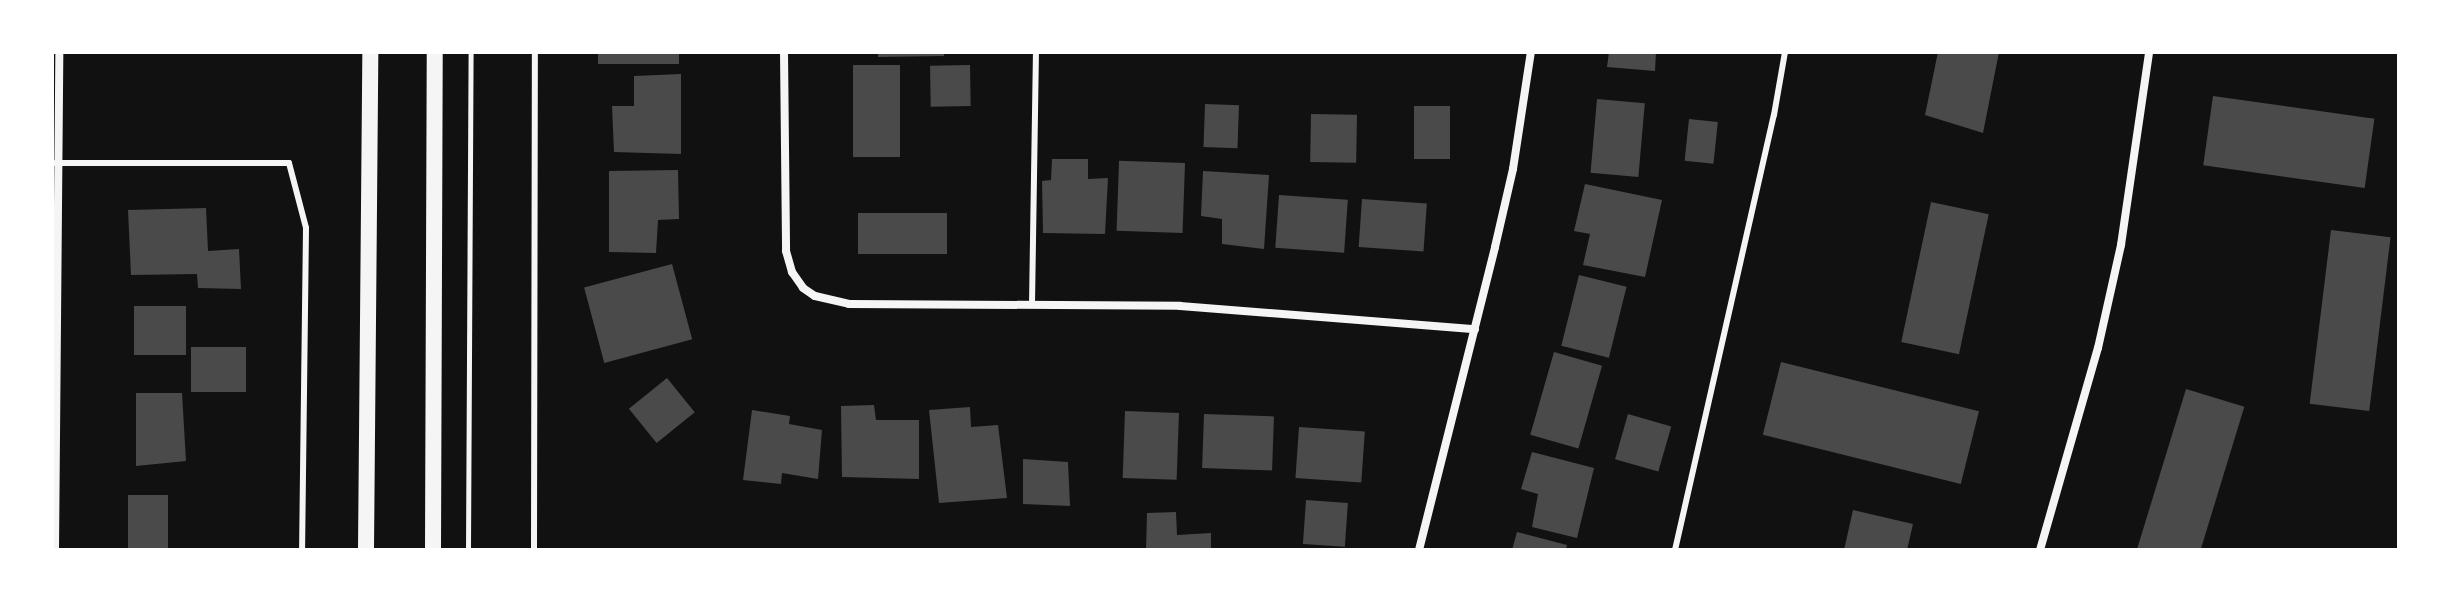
<!DOCTYPE html>
<html>
<head>
<meta charset="utf-8">
<style>
	body { margin:0 }
	#map { position:relative; width:2451px; height:602px; overflow:hidden; background:#111; font-family:Helvetica,sans-serif }
	div>[style] { position:absolute }
	.building>* { inset:0; background:#4a4a4a; transform-origin:0 0 }
	.path>* { height:5px; margin:-2.5px; padding:0 2.5px; transform-origin:2.5px; border-radius:2.5px; background:#f5f5f5 }
	.service>* { height:6px; margin:-3px; padding:0 3px; transform-origin:3px; border-radius:3px; background:#f5f5f5 }
	.minor>* { height:8px; margin:-4px; padding:0 4px; transform-origin:4px; border-radius:4px; background:#f5f5f5 }
	.secondary>* { height:16px; margin:-8px; padding:0 8px; transform-origin:8px; border-radius:8px; background:#f5f5f5 }
	span { translate:-50% -50%; white-space:nowrap; text-align:center; line-height:1.15; -webkit-text-stroke:6px #fff; paint-order:stroke }
	.frame { position:absolute; inset:0; border:54px solid #fff; pointer-events:none }
</style>
</head>
<body>
<div id="map">
	<div class="building">
		<i style="left:598px;top:52px;width:81px;height:12px"></i>
		<i style="clip-path:polygon(878px 52px,944px 52px,944px 56px,878px 57px)"></i>
		<i style="clip-path:polygon(1609px 52px,1656px 52px,1655px 71px,1607px 67px)"></i>
		<i style="clip-path:polygon(1938px 52px,1999px 52px,1983px 133px,1925px 115px)"></i>
		<i style="left:853px;top:65px;width:47px;height:92px"></i>
		<i style="left:970px;top:65px;width:41px;height:40px;rotate:89deg"></i>
		<i style="clip-path:polygon(681px 74px,681px 154px,614px 152px,612px 106px,634px 106px,634px 76px)"></i>
		<i style="left:2213px;top:96px;width:163px;height:70px;rotate:8deg"></i>
		<i style="left:1597px;top:99px;width:48px;height:74px;rotate:5deg"></i>
		<i style="left:1205px;top:104px;width:34px;height:43px;rotate:2deg"></i>
		<i style="left:1414px;top:106px;width:36px;height:53px"></i>
		<i style="left:1311px;top:114px;width:46px;height:48px;rotate:1deg"></i>
		<i style="left:1689px;top:119px;width:29px;height:42px;rotate:6deg"></i>
		<i style="clip-path:polygon(1052px 159px,1088px 159px,1088px 179px,1108px 178px,1105px 234px,1043px 233px,1042px 181px,1051px 180px)"></i>
		<i style="left:1185px;top:163px;width:70px;height:66px;rotate:92deg"></i>
		<i style="clip-path:polygon(678px 170px,679px 219px,658px 220px,656px 253px,609px 252px,609px 171px)"></i>
		<i style="clip-path:polygon(1203px 171px,1269px 175px,1264px 249px,1222px 244px,1222px 219px,1201px 216px)"></i>
		<i style="clip-path:polygon(1585px 184px,1662px 200px,1645px 277px,1583px 265px,1590px 234px,1574px 231px)"></i>
		<i style="left:1279px;top:195px;width:69px;height:53px;rotate:4deg"></i>
		<i style="left:1362px;top:199px;width:65px;height:48px;rotate:4deg"></i>
		<i style="left:1931px;top:202px;width:59px;height:143px;rotate:12deg"></i>
		<i style="clip-path:polygon(206px 208px,208px 251px,239px 249px,241px 289px,198px 288px,197px 274px,131px 275px,128px 210px)"></i>
		<i style="left:947px;top:213px;width:41px;height:89px;rotate:90deg"></i>
		<i style="left:2331px;top:230px;width:60px;height:175px;rotate:7deg"></i>
		<i style="left:672px;top:264px;width:78px;height:91px;rotate:75deg"></i>
		<i style="left:1579px;top:275px;width:49px;height:73px;rotate:14deg"></i>
		<i style="left:186px;top:306px;width:49px;height:52px;rotate:90deg"></i>
		<i style="left:191px;top:347px;width:55px;height:45px"></i>
		<i style="left:1554px;top:352px;width:50px;height:86px;rotate:16deg"></i>
		<i style="left:1781px;top:362px;width:204px;height:75px;rotate:14deg"></i>
		<i style="left:667px;top:378px;width:44px;height:49px;rotate:51deg"></i>
		<i style="left:2186px;top:389px;width:61px;height:167px;rotate:17deg"></i>
		<i style="clip-path:polygon(136px 393px,182px 393px,186px 461px,136px 466px)"></i>
		<i style="clip-path:polygon(874px 405px,876px 420px,919px 420px,919px 479px,842px 477px,841px 406px)"></i>
		<i style="clip-path:polygon(970px 407px,971px 427px,998px 425px,1007px 498px,939px 503px,929px 410px)"></i>
		<i style="clip-path:polygon(752px 410px,790px 416px,789px 424px,822px 430px,818px 479px,782px 473px,781px 484px,743px 480px)"></i>
		<i style="left:1125px;top:411px;width:54px;height:67px;rotate:2deg"></i>
		<i style="left:1204px;top:414px;width:70px;height:54px;rotate:2deg"></i>
		<i style="left:1628px;top:414px;width:45px;height:47px;rotate:16deg"></i>
		<i style="left:1299px;top:427px;width:66px;height:51px;rotate:4deg"></i>
		<i style="clip-path:polygon(1532px 452px,1594px 468px,1577px 538px,1532px 527px,1538px 494px,1521px 489px)"></i>
		<i style="clip-path:polygon(1023px 459px,1068px 462px,1070px 506px,1023px 504px)"></i>
		<i style="left:128px;top:495px;width:40px;height:55px"></i>
		<i style="left:1306px;top:500px;width:42px;height:44px;rotate:4deg"></i>
		<i style="clip-path:polygon(1853px 510px,1913px 524px,1907px 550px,1844px 550px)"></i>
		<i style="clip-path:polygon(1176px 512px,1177px 535px,1211px 533px,1211px 550px,1146px 550px,1147px 513px)"></i>
		<i style="clip-path:polygon(1517px 532px,1567px 545px,1566px 550px,1512px 550px)"></i>
	</div>
	<div class="path">
		<i style="left:468px;top:550px;width:498px;rotate:-89.7deg"></i>
	</div>
	<div class="service">
		<i style="left:52px;top:163px;width:237px"></i>
		<i style="left:289px;top:163px;width:67px;rotate:75.3deg"></i>
		<i style="left:306px;top:228px;width:322px;rotate:90.7deg"></i>
		<i style="left:1032px;top:304px;width:252px;rotate:-89.1deg"></i>
		<i style="left:534px;top:550px;width:498px;rotate:-89.9deg"></i>
		<i style="left:1675px;top:550px;width:446px;rotate:-77.2deg"></i>
		<i style="left:1774px;top:115px;width:64px;rotate:-80.1deg"></i>
	</div>
	<div class="minor">
		<i style="left:784px;top:52px;width:199px;rotate:89.4deg"></i>
		<i style="left:786px;top:251px;width:22px;rotate:74deg"></i>
		<i style="left:792px;top:272px;width:19px;rotate:55deg"></i>
		<i style="left:803px;top:288px;width:14px;rotate:34deg"></i>
		<i style="left:815px;top:296px;width:35px;rotate:13deg"></i>
		<i style="left:849px;top:304px;width:331px;rotate:0.3deg"></i>
		<i style="left:1180px;top:306px;width:296px;rotate:4.5deg"></i>
		<i style="left:55px;top:550px;width:498px;rotate:-89.5deg"></i>
		<i style="left:1419px;top:550px;width:312px;rotate:-75.9deg"></i>
		<i style="left:1495px;top:247px;width:80px;rotate:-77deg"></i>
		<i style="left:1513px;top:169px;width:118px;rotate:-81.3deg"></i>
		<i style="left:2040px;top:550px;width:210px;rotate:-74deg"></i>
		<i style="left:2098px;top:348px;width:106px;rotate:-77.4deg"></i>
		<i style="left:2121px;top:245px;width:195px;rotate:-81.7deg"></i>
	</div>
	<div class="secondary">
		<i style="left:366px;top:550px;width:498px;rotate:-89.5deg"></i>
		<i style="left:433px;top:550px;width:498px;rotate:-89.8deg"></i>
	</div>
	<div class="frame"></div>
</div>
</body>
</html>
